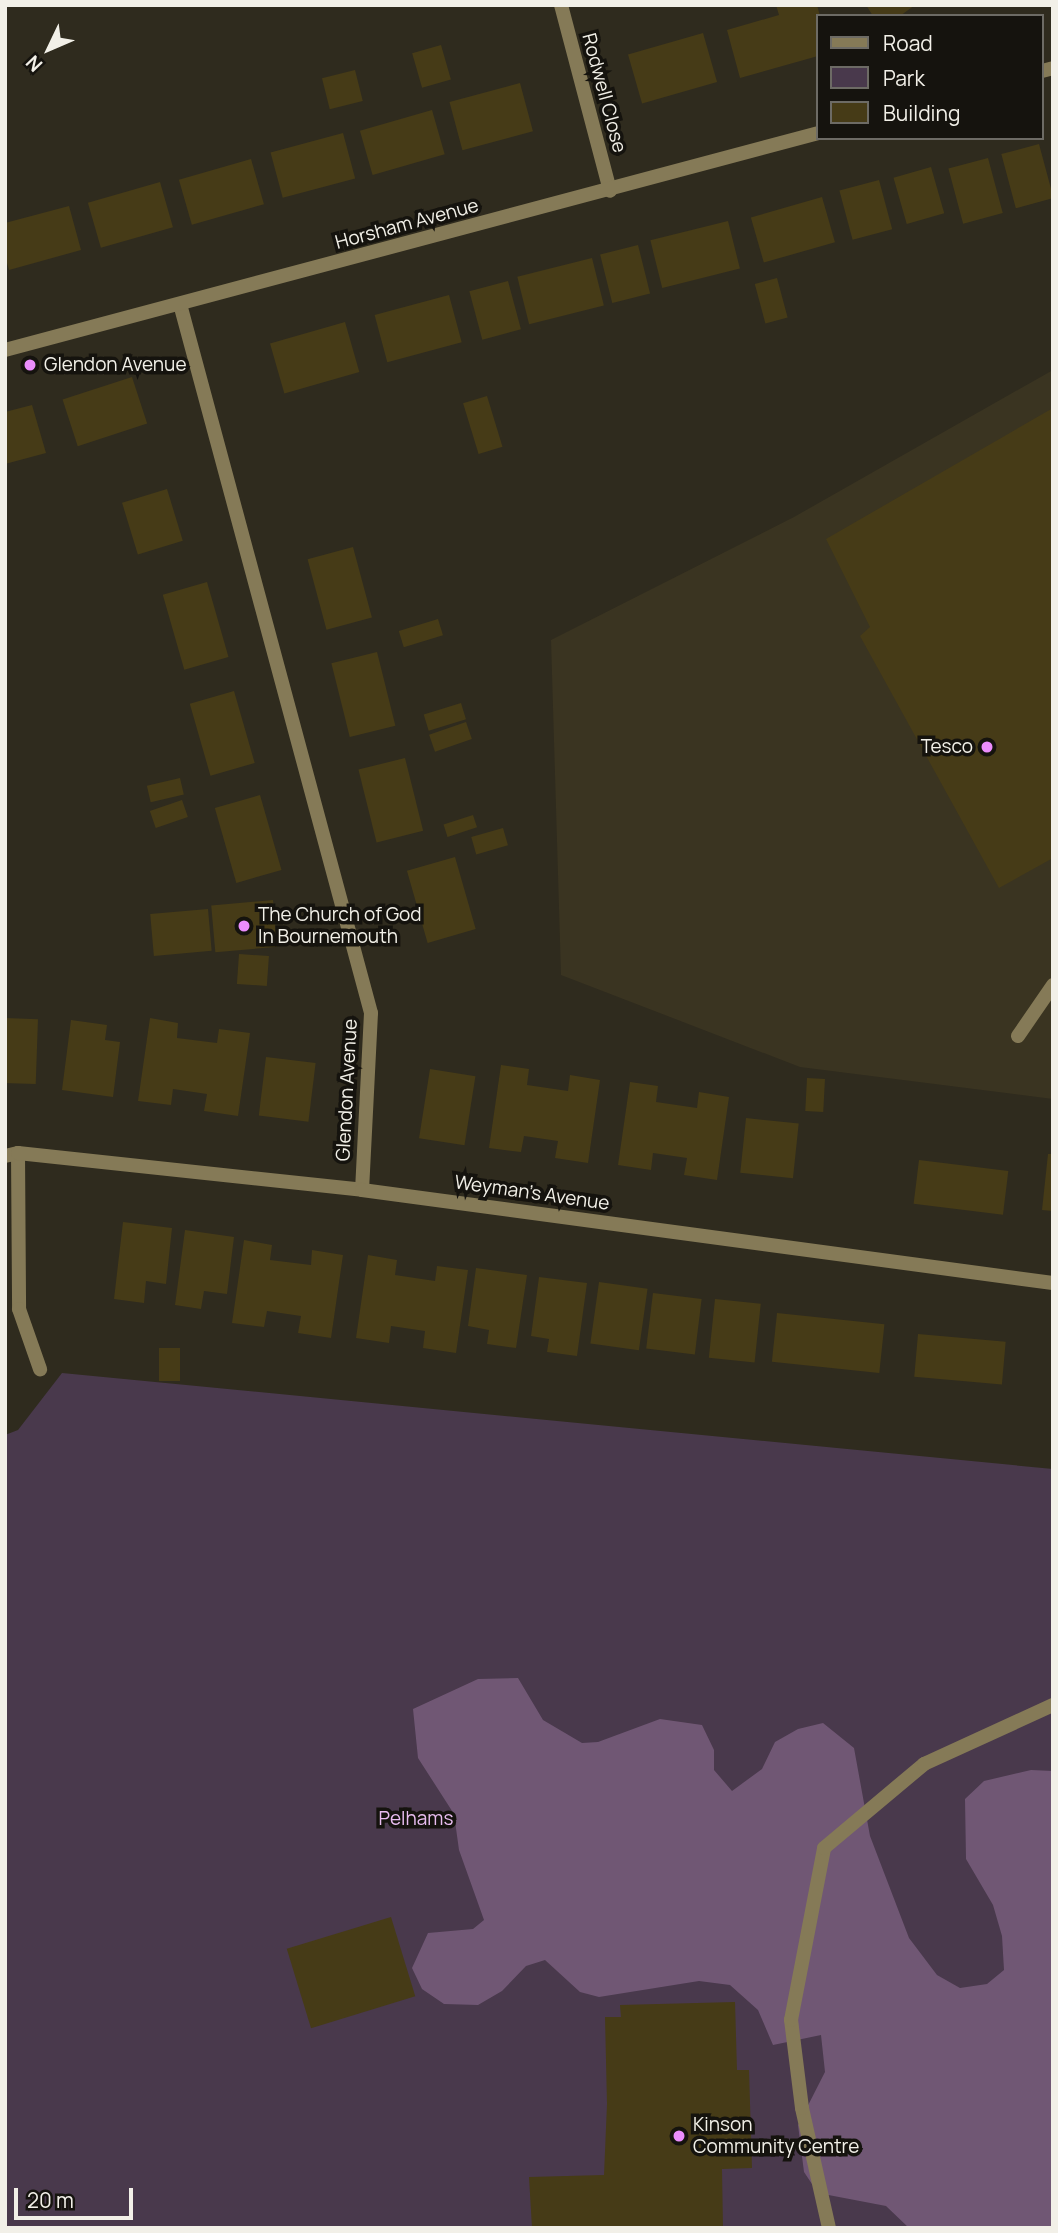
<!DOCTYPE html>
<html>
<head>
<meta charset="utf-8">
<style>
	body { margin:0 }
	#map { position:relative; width:1058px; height:2233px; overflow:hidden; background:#2f2b1e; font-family:Manrope,sans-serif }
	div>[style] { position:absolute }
	.built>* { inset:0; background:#3a3421 }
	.green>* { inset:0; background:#49394c }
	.forest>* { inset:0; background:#705774 }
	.building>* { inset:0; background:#463b17; transform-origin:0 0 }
	.service>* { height:14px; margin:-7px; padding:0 7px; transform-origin:7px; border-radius:7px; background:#857a57 }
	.minor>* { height:14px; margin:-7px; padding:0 7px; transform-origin:7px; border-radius:7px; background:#857a57 }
	.dots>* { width:19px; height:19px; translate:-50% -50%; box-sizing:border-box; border:4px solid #15130e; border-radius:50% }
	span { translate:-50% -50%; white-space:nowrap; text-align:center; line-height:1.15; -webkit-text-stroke:7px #15130e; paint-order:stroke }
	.street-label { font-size:19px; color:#f2f0e8 }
	.poi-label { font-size:19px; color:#f2f0e8 }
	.left { translate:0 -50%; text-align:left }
	.right { translate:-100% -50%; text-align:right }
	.park-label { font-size:19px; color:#e9bdf0 }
	.frame { position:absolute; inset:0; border:7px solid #f2f0e8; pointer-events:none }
	.legend { position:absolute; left:816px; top:14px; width:228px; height:126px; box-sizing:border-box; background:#15130e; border:2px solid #6d6b65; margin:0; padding:9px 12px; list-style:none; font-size:21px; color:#f2f0e8 }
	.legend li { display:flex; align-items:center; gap:14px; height:35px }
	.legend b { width:35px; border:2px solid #6d6b65 }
	.north { position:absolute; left:14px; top:14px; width:70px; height:70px; -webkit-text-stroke:5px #15130e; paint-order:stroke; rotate:226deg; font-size:19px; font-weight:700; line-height:28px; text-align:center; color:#f2f0e8 }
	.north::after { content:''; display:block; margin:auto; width:24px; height:32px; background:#f2f0e8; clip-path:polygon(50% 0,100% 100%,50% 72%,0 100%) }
	.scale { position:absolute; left:14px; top:2188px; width:119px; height:32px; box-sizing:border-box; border:4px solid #f2f0e8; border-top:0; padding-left:9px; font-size:21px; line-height:24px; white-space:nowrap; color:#f2f0e8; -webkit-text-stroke:5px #15130e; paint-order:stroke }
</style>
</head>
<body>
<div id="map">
	<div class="built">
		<i style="clip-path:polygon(1053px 370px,1053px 1099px,800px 1067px,561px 975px,551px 640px,794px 517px)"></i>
	</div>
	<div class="green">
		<i style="clip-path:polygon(62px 1373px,1053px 1469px,1053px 2104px,1049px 2228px,5px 2228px,5px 1435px,18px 1430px)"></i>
	</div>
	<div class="forest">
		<i style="clip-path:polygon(518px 1678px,543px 1720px,582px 1743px,598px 1742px,660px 1719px,702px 1725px,714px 1750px,714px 1770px,732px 1791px,762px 1769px,775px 1742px,798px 1729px,823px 1723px,854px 1748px,870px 1836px,909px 1938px,937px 1975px,960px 1988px,987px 1984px,1004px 1970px,1002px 1936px,993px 1905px,966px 1859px,965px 1799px,984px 1781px,1031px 1770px,1053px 1771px,1053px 2228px,909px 2228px,886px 2206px,818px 2193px,804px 2172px,798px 2125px,825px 2072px,821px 2035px,773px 2045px,758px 2010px,730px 1985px,699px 1981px,599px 1997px,580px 1992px,545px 1960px,526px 1966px,502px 1991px,478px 2005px,444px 2004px,422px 1989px,412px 1968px,428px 1933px,473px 1929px,484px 1920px,459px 1850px,454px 1814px,418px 1758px,413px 1709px,478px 1679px)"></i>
	</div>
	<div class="building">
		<i style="clip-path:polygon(776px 5px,817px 5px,820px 16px,818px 56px,740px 78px,727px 30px,779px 15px)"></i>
		<i style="clip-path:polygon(866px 5px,915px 5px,900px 16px,873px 16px)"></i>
		<i style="left:703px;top:33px;width:51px;height:78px;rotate:74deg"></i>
		<i style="left:441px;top:45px;width:36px;height:30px;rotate:74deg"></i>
		<i style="left:355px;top:70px;width:32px;height:34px;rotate:76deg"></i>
		<i style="left:520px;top:83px;width:50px;height:73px;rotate:75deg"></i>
		<i style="left:432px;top:110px;width:46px;height:75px;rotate:74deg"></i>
		<i style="left:343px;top:133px;width:47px;height:75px;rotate:75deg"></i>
		<i style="left:1039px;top:144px;width:56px;height:39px;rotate:75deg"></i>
		<i style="left:988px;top:158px;width:57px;height:41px;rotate:75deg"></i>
		<i style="left:251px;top:159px;width:47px;height:75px;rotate:74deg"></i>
		<i style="left:931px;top:167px;width:48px;height:39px;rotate:74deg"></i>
		<i style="left:879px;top:180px;width:51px;height:41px;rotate:75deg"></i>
		<i style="left:160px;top:182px;width:47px;height:75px;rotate:74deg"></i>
		<i style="left:822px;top:197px;width:47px;height:74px;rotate:74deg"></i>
		<i style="clip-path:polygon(69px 206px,81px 250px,9px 270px,5px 256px,5px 223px)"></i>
		<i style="left:728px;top:221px;width:49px;height:80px;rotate:76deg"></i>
		<i style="left:638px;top:245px;width:50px;height:39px;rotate:76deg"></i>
		<i style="left:592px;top:258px;width:49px;height:77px;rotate:76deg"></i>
		<i style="left:777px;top:278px;width:41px;height:23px;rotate:75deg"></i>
		<i style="left:508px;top:281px;width:50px;height:40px;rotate:75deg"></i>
		<i style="left:449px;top:295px;width:49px;height:77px;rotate:75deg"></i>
		<i style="left:345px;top:322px;width:52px;height:78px;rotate:74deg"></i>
		<i style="left:132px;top:377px;width:49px;height:73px;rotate:72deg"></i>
		<i style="left:487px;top:396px;width:53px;height:25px;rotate:73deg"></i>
		<i style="clip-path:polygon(32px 405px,46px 453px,5px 464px,5px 412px)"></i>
		<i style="clip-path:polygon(1053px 408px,1053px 858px,999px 888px,860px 636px,870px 627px,826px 539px)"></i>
		<i style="left:167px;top:489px;width:54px;height:47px;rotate:73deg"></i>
		<i style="left:353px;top:547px;width:73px;height:47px;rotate:75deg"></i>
		<i style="left:207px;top:582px;width:78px;height:46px;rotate:74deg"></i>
		<i style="left:438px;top:619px;width:17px;height:41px;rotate:73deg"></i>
		<i style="left:377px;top:652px;width:76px;height:47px;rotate:76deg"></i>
		<i style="left:234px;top:691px;width:75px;height:46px;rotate:74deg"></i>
		<i style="left:461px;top:703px;width:17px;height:39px;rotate:73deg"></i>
		<i style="left:466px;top:722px;width:18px;height:39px;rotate:71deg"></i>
		<i style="left:405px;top:758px;width:75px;height:48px;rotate:76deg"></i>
		<i style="left:180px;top:778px;width:17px;height:34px;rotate:77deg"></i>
		<i style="left:260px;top:795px;width:78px;height:47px;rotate:74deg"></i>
		<i style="left:182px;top:800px;width:18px;height:34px;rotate:71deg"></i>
		<i style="left:473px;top:815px;width:13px;height:31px;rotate:72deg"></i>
		<i style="left:503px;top:828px;width:18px;height:33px;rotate:74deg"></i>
		<i style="left:455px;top:857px;width:75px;height:50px;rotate:74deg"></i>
		<i style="left:273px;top:900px;width:47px;height:62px;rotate:85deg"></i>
		<i style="left:208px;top:909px;width:42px;height:58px;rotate:85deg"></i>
		<i style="left:239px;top:954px;width:30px;height:30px;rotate:4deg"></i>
		<i style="left:5px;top:1018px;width:33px;height:65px;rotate:2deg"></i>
		<i style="clip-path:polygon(150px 1018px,178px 1023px,177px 1038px,217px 1043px,219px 1029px,250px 1033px,238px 1116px,204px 1111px,207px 1094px,173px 1089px,171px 1105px,138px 1101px)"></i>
		<i style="clip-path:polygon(71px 1020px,107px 1025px,105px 1040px,120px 1042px,113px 1097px,62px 1090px)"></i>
		<i style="left:266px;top:1057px;width:50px;height:59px;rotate:7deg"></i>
		<i style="clip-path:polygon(501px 1065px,529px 1069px,527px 1085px,568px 1091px,570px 1075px,600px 1080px,588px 1163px,555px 1158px,558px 1141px,524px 1136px,521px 1152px,489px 1148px)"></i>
		<i style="left:430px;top:1069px;width:46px;height:70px;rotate:9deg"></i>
		<i style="left:807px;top:1078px;width:18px;height:33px;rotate:3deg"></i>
		<i style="clip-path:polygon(630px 1082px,658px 1086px,656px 1102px,697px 1108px,699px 1092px,729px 1097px,717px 1180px,684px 1175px,687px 1158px,653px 1153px,651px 1170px,618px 1165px)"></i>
		<i style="left:746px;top:1118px;width:53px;height:55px;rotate:6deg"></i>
		<i style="clip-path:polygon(1048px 1154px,1053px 1154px,1053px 1211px,1042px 1210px)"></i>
		<i style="left:919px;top:1160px;width:90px;height:44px;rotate:7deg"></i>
		<i style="clip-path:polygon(123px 1222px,172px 1228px,166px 1284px,146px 1281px,144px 1303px,114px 1299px)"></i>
		<i style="clip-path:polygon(185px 1230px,234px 1237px,227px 1294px,204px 1291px,201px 1309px,175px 1305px)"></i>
		<i style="clip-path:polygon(244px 1240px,272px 1245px,270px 1260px,311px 1265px,312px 1250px,343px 1255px,331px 1338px,298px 1333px,301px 1316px,267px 1311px,264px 1327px,232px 1323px)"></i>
		<i style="clip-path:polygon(368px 1255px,397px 1260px,395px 1275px,435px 1281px,437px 1266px,468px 1270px,456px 1353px,423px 1348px,425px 1331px,391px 1326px,389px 1343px,356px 1338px)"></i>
		<i style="clip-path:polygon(476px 1268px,527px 1275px,516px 1348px,487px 1344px,489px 1330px,468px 1326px)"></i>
		<i style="clip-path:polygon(539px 1277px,587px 1283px,577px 1356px,547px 1352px,549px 1339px,531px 1336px)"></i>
		<i style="left:599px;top:1282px;width:49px;height:62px;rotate:8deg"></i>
		<i style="left:653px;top:1293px;width:49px;height:56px;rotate:7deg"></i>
		<i style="left:715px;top:1299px;width:46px;height:59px;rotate:6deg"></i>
		<i style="left:777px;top:1313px;width:108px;height:49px;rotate:6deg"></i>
		<i style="left:918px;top:1334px;width:88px;height:43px;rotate:5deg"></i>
		<i style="left:159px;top:1348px;width:21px;height:33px"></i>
		<i style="left:391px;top:1917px;width:83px;height:109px;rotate:73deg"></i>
		<i style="clip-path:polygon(735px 2002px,737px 2070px,749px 2070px,752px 2168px,722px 2169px,723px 2228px,532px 2228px,529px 2177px,604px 2175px,607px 2104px,605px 2017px,621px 2017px,620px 2005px)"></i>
	</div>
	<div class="service">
		<i style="left:1018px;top:1036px;width:62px;rotate:-55.5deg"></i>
		<i style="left:829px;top:2228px;width:123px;rotate:-102.7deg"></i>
		<i style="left:802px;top:2108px;width:89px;rotate:-97.1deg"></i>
		<i style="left:791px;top:2020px;width:175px;rotate:-79.1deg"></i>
		<i style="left:824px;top:1848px;width:131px;rotate:-40deg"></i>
		<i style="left:924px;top:1764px;width:142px;rotate:-24.6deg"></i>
	</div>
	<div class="minor">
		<i style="left:561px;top:5px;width:192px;rotate:75.2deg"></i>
		<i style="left:1042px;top:71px;width:11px;rotate:-15deg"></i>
		<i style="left:180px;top:304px;width:734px;rotate:74.92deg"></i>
		<i style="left:371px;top:1013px;width:177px;rotate:92.9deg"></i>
		<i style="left:5px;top:350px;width:841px;rotate:-14.94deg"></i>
		<i style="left:18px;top:1153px;width:156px;rotate:89.6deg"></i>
		<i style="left:19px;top:1309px;width:64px;rotate:70.7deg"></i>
		<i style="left:5px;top:1156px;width:13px;rotate:-13deg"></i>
		<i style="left:18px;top:1153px;width:346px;rotate:6.1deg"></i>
		<i style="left:362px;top:1190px;width:697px;rotate:7.67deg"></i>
	</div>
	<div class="dots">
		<i style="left:30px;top:365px;background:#eb8dfc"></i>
		<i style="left:987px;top:747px;background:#eb8dfc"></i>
		<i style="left:244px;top:926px;background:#eb8dfc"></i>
		<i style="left:679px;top:2136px;background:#eb8dfc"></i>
	</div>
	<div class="street-label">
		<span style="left:604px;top:93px;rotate:75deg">Rodwell Close</span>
		<span style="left:407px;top:224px;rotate:-15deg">Horsham Avenue</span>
		<span style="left:347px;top:1090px;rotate:-87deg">Glendon Avenue</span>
		<span style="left:532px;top:1193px;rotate:8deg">Weyman's Avenue</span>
	</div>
	<div class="poi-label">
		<span class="left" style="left:44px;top:365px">Glendon Avenue</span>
		<span class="right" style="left:973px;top:747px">Tesco</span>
		<span class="left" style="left:258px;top:926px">The Church of God<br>In Bournemouth</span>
		<span class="left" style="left:693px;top:2136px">Kinson<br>Community Centre</span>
	</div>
	<div class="park-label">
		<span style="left:416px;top:1819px">Pelhams</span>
	</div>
	<div class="frame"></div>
	<ul class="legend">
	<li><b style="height:9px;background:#857a57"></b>Road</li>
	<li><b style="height:19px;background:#49394c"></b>Park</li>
	<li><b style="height:19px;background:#463b17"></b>Building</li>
	</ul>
	<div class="north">N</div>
	<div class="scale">20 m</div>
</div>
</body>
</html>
